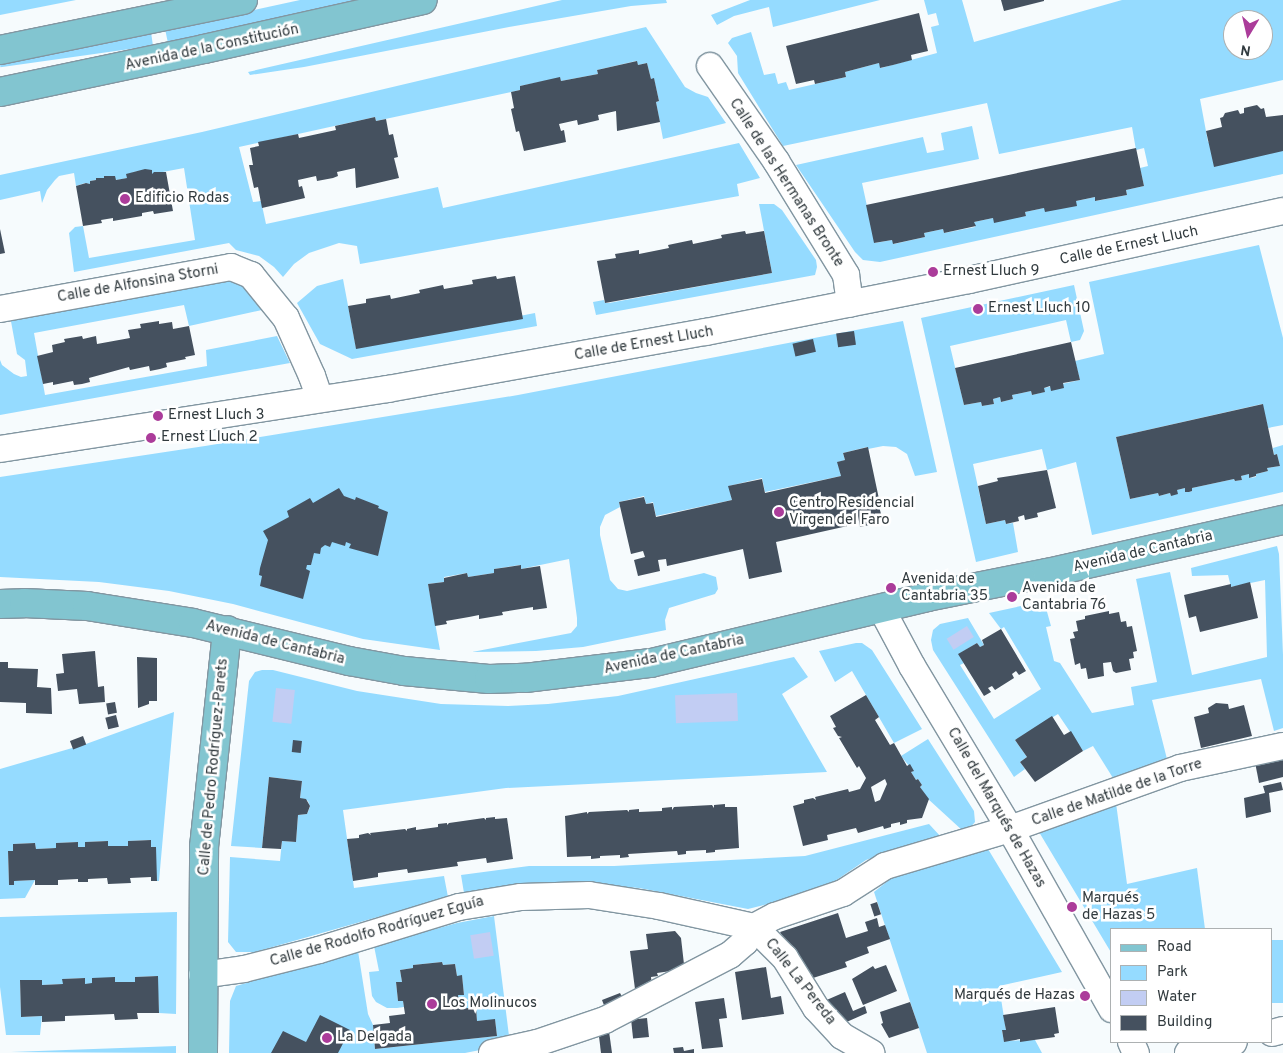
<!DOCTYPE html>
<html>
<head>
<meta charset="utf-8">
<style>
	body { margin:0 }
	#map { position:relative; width:1283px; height:1053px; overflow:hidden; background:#f6fbfd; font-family:Overpass,sans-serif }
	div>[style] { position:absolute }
	.green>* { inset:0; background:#95dbff; transform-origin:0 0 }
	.water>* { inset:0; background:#c2cdf3; transform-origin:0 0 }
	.building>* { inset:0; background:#45515f; transform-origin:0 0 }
	.roads { filter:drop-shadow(1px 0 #8296a1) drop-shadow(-1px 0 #8296a1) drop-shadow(0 1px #8296a1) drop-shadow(0 -1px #8296a1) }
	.minor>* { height:26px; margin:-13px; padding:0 13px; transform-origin:13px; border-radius:13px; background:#fff }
	.major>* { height:28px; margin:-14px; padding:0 14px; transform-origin:14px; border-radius:14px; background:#82c5d0 }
	.dots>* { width:14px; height:14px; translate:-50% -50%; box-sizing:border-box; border:2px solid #fff; border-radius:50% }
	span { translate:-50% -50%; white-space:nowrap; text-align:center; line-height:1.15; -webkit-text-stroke:5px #fff; paint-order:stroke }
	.street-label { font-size:15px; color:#323b3f }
	.poi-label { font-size:15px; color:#323b3f }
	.left { translate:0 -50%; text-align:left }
	.right { translate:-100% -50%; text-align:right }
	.legend { position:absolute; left:1110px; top:928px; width:162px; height:115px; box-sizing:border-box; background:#fff; border:1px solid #adb1b2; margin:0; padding:6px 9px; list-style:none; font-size:15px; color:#323b3f }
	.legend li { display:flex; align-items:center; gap:10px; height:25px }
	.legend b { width:25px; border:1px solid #adb1b2 }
	.north { position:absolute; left:1223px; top:10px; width:50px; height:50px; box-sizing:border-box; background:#fff; border:1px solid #adb1b2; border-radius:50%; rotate:189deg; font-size:14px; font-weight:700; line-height:20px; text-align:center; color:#323b3f }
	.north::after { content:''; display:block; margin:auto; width:18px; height:22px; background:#ab3c9a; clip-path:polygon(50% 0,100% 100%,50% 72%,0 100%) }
</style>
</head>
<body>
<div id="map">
	<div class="green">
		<i style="clip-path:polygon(0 0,76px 0,0 15px)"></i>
		<i style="clip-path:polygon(300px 0,362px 0,168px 43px,165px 29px)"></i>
		<i style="clip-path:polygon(562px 0,666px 0,667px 3px,631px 6px,509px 27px,304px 67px,250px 75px,248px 72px)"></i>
		<i style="clip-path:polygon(750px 0,880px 0,773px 27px,769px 7px,734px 16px,717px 25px,711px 15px)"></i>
		<i style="clip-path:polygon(evenodd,924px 0,962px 0,974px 42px,1122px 0,1283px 0,1283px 80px,1200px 99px,1208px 142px,1283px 151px,1283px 174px,880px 262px,863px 260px,855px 252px,796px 165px,923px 137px,927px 153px,944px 150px,941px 133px,972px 126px,979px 159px,862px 183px,875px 243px,892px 240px,894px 244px,925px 237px,924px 233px,943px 229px,944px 233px,975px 227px,974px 222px,993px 218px,1026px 216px,1025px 212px,1095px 197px,1096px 201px,1127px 195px,1126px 190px,1144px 186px,1140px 168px,1148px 166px,1144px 148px,1136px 150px,1132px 127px,999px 154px,987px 103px,783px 146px,738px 73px,737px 56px,728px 43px,732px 38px,751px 32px,764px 75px,775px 73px,778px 84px,786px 82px,789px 90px,846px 77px,845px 72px,879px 63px,881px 68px,937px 53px,931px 27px,939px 25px,936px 13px,928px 15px,924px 0,1233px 20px,1263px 20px,1263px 50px,1233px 50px,1233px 20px)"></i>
		<i style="clip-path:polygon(646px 27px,685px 87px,696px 93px,708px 97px,726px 123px,663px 139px,656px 102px,659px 101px,654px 79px,651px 79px,647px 63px,638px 65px,636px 61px,597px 70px,598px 74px,561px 81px,560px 78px,520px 86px,520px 90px,511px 92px,376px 121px,375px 117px,239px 147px,253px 202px,261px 201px,266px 224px,438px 187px,443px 208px,739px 143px,760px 178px,737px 184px,739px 196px,360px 264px,357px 246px,339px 243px,309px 253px,294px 264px,283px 277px,274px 267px,259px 256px,236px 250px,229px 243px,74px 272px,69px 233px,75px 227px,83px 226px,89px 258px,195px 240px,184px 168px,152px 174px,152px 170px,133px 172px,132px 174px,127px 174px,127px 178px,117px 180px,109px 176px,104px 176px,104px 178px,96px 178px,96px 180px,90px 181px,90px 184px,85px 183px,76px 186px,74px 173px,59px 176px,55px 180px,47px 190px,42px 203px,40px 191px,0 200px,0 175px,202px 132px)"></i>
		<i style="left:151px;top:32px;width:14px;height:154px;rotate:82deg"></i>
		<i style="clip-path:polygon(759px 204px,774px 204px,782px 210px,816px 260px,817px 267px,815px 275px,596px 315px,593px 302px,604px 300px,605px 303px,609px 303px,772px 273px)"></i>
		<i style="clip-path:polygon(1259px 245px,1283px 338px,1283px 425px,1268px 428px,1262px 404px,1116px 437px,1130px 499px,1158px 493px,1159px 496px,1170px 493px,1171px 496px,1177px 490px,1185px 488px,1185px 492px,1189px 492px,1192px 491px,1192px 488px,1234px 479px,1235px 481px,1242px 480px,1241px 476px,1249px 474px,1249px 478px,1256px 477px,1256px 474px,1268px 471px,1267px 468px,1280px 466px,1277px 454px,1274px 455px,1273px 448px,1283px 445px,1283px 492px,1092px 535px,1076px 462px,1047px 470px,1042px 449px,973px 464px,986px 524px,1005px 520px,1006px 524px,1013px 523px,1018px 552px,976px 562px,921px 318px,1074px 285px,1084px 331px,1080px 340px,1071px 342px,1066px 320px,950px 346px,964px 405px,981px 402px,982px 406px,994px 404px,993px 399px,1000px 397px,1001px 402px,1013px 399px,1012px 395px,1031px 391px,1032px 395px,1044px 392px,1044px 388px,1080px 380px,1075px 361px,1104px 354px,1089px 282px)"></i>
		<i style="clip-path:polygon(230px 279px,242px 284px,262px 310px,189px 326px,184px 305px,34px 333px,45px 395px,207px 366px,206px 350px,277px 336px,290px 363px,0 415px,0 360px,2px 365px,14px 374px,21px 377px,27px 376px,25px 360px,17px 354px,10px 316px)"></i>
		<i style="clip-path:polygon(343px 279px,356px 348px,535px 313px,537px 326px,352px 359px,320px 344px,297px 303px,317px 286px)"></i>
		<i style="clip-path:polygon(903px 321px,937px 472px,915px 476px,907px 454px,896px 447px,883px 446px,868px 449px,867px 447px,843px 453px,845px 460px,838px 462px,841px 476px,765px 492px,762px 478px,729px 486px,732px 500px,656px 516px,653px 502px,646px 504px,644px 496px,619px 502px,620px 507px,605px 515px,600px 527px,600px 535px,610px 580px,618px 589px,627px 591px,704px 573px,716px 577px,718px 589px,715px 594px,669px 608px,665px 620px,666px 630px,583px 647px,536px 651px,472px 652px,571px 633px,577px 626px,577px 618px,569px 559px,521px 569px,520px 565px,494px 569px,494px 573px,468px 577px,467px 573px,444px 577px,444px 582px,428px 584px,440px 650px,363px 639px,233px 604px,169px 591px,99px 582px,0 577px,0 477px,205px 446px,518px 395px)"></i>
		<i style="clip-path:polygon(1277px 546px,1279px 554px,1283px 655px,1283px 728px,1274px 731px,1261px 679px,1152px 700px,1167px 759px,1113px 778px,1093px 746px,1083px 751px,1058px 714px,1015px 740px,1027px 757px,1020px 762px,1025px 769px,1014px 777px,933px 650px,931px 640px,933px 630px,940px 624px,968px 618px,984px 645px,980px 647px,977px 643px,959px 654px,964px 663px,960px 665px,994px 719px,1041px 689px,1004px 627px,1001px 629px,989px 613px,1044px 601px,1051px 626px,1046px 627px,1054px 661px,1060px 663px,1092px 713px,1134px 705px,1131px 687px,1157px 682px,1136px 579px,1170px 572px,1192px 675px,1267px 657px,1265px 580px,1231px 587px,1228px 575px,1192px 576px,1191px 568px)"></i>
		<i style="clip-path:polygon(856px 643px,862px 643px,872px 650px,922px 729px,894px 743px,852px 671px,835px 682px,819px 651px)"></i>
		<i style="clip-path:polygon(794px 657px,808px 677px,782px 694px,827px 772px,506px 788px,343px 810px,354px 888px,444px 876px,448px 897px,255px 952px,236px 952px,228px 942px,230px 857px,280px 861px,282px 841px,296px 842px,298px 815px,307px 814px,310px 807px,308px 801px,300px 798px,302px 781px,269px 777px,262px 848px,231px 846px,249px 681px,255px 672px,262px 670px,273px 670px,357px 691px,441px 704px,508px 706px,548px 704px,618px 696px)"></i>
		<i style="clip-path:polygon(174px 712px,159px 881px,157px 881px,150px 840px,128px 841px,128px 846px,108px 846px,107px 841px,85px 842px,85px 847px,78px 847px,78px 842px,56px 843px,56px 848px,36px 849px,35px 843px,13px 844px,13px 851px,8px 852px,9px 885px,14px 884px,14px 881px,35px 880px,25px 898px,0 899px,0 769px,86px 744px)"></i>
		<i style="clip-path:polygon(928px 739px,974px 811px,975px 822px,969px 829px,963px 831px,927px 798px,920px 787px,922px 785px,918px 779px,916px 780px,911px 772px,913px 771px,901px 756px)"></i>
		<i style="clip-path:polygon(1116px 803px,1127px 884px,1197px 868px,1205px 929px,1112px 929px,1112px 954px,1039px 832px)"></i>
		<i style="clip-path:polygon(929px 824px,942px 838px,880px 855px,866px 860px,835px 881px,792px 898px,748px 909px,639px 888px,568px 882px,532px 883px,464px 893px,461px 875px,529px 866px,614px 866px,805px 856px)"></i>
		<i style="clip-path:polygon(988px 849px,1062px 972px,999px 986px,1006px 1030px,1002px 1031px,1004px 1041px,1035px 1040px,1042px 1053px,927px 1053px,874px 892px,894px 876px)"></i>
		<i style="clip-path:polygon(177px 912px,176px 1014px,159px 1013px,157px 976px,135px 977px,135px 982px,85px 984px,85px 978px,63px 979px,63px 984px,42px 985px,42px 980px,20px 980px,21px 1017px,42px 1016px,40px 1035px,6px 1035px,0 987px,0 917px)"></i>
		<i style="clip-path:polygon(494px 916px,510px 1044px,465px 1053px,229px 1053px,230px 1001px,236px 986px,358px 951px,368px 1014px,373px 1025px,375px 1049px,497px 1036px,495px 1020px,477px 1021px,476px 1007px,460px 1009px,458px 995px,464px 995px,462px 976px,457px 976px,455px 964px,443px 965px,442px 962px,413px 965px,413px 968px,400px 970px,402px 982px,396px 982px,398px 1001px,403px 1001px,404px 1007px,397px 1008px,387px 1008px,376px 1002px,372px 996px,369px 972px,379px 971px,374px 946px,457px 923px)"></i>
		<i style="left:1283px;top:940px;width:63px;height:11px;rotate:90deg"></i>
		<i style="clip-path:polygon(176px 1046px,176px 1053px,11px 1052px)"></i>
	</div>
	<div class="water">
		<i style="left:967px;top:626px;width:13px;height:24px;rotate:58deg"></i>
		<i style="left:276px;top:688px;width:19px;height:34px;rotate:6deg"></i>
		<i style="left:737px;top:693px;width:28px;height:62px;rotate:88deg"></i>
		<i style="left:490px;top:932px;width:24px;height:20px;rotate:81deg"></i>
	</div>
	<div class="building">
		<i style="clip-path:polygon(1001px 0,1044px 0,1044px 1px,1004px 11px)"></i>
		<i style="clip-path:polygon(919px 13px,928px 51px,911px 55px,912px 60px,893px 65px,880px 68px,879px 63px,845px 72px,846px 77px,815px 84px,814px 80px,796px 84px,786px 46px)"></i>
		<i style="clip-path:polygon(637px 61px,638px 65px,647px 63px,651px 79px,654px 78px,659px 101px,656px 102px,660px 122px,617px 131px,616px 111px,598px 115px,599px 120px,595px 121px,578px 125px,577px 120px,559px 124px,561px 131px,564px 130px,566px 142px,524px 151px,519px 131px,516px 132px,511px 109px,514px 108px,511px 92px,520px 90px,520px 86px,560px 77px,561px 81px,598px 74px,597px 70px)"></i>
		<i style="clip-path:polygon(1257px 105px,1261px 109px,1264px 108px,1266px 117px,1283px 115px,1283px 151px,1214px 167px,1206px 131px,1222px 127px,1220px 118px,1223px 117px,1225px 113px,1238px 110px,1240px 114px,1244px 113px,1244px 108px)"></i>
		<i style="clip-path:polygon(375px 117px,376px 121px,386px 119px,389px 135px,393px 134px,398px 157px,394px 158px,399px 178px,356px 188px,355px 168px,337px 172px,338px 176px,333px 178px,317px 181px,316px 176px,298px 180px,299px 187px,302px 186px,305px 198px,262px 208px,258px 187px,254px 188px,249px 165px,253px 165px,250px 148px,259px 146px,258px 142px,298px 134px,299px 138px,336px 130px,335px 126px)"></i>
		<i style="clip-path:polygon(1136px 148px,1144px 186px,1126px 190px,1127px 195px,1095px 201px,1095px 197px,1076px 201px,1077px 206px,1045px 212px,1044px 208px,1025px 212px,1026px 216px,994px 223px,993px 218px,974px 222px,976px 226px,944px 233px,943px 229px,924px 233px,925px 237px,893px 244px,892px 240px,874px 243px,866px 205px)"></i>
		<i style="clip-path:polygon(145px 169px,152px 170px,152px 174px,154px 172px,166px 172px,173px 211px,154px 214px,153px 211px,142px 213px,142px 216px,113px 221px,113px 218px,101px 220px,102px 223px,83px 226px,76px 186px,86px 183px,90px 184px,90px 181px,96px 180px,96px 178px,104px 178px,104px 176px,115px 176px,116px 180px,127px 178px,126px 174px)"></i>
		<i style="clip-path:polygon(0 229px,5px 253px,0 254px)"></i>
		<i style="clip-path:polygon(745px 231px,746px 234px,764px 231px,772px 273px,605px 303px,597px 261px,616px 258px,615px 254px,639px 250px,639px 254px,669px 248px,668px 245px,692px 240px,693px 244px,722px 238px,721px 235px)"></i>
		<i style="clip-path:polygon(496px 276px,497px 279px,515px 276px,523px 319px,356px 349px,348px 306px,366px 303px,366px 299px,390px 295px,391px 299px,420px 293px,419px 290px,443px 285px,444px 289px,473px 284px,472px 280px)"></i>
		<i style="clip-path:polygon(159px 321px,159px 324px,172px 322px,173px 329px,189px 326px,195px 355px,185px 357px,186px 359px,166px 363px,167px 367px,160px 369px,150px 371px,149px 366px,130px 370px,129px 367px,89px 378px,90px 382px,82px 384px,74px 385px,73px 381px,53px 385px,53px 382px,43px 384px,37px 356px,53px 352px,52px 345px,65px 342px,64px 339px,82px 336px,83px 339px,96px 336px,97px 344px,130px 338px,128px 330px,141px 328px,140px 324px)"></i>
		<i style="left:854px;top:331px;width:14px;height:18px;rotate:82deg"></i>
		<i style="left:813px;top:339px;width:13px;height:21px;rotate:77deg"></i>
		<i style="clip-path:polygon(1071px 342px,1080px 380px,1063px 383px,1064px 388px,1051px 391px,1050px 386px,1044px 388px,1045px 392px,1032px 395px,1031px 391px,1012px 395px,1013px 399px,1001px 402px,1000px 397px,993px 399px,994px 404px,982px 406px,981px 402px,964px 405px,955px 368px)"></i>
		<i style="clip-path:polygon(1263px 404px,1274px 455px,1277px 454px,1280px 466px,1267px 468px,1268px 471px,1256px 474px,1256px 476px,1249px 478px,1249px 474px,1241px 476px,1242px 480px,1235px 481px,1234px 479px,1192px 488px,1192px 491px,1189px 492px,1185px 492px,1185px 488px,1177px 490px,1178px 494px,1171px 496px,1170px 493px,1159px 496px,1158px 493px,1130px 499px,1116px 437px)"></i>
		<i style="clip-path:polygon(868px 447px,879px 499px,867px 501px,868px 508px,879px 506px,883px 522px,860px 527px,858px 516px,850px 518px,852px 525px,776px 542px,782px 572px,749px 579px,743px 549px,667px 566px,666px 559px,658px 560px,660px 571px,638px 576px,634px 560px,645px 557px,643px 551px,631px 554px,619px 502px,644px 497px,646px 504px,653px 503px,656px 517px,732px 500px,728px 486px,762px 479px,765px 493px,841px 476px,837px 462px,845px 460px,843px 453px)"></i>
		<i style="clip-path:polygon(1047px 470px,1056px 508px,1037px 513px,1038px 517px,1025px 520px,1024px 515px,1018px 517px,1019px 521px,1006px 524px,1005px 520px,986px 524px,978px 486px,998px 481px,997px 478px)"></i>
		<i style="clip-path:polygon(339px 488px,344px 496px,355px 500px,356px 497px,379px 506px,378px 508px,388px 512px,378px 556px,349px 548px,351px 544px,346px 542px,345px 546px,332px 542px,330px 547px,325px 545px,321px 548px,320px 554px,314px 553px,311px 565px,307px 565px,306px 569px,310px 571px,303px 599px,260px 586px,262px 576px,259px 575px,260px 568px,268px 540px,263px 531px,289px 517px,287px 511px,310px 498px,313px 503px)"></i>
		<i style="clip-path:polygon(521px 565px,521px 569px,540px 566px,547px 608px,533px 610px,533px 607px,502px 612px,503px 615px,479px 619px,479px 615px,469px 617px,446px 621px,447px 624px,435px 626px,428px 584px,444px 582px,444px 578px,467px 573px,468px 577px,494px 573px,494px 569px)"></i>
		<i style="clip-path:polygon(1250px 582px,1258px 618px,1200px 632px,1196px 616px,1189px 618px,1184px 595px,1231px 584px,1231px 587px)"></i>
		<i style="clip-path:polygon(1109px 611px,1109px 614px,1119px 612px,1121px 622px,1126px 621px,1127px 627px,1132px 626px,1137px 651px,1133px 652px,1134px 658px,1129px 659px,1131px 670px,1116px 673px,1113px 671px,1111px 662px,1103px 663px,1104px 676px,1088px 679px,1086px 668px,1081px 669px,1080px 663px,1075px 665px,1070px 639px,1075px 638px,1073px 632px,1078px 631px,1076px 621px,1085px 619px,1085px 616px)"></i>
		<i style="clip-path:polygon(1001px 629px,1026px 671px,1019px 675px,1016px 671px,1012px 674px,1014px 678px,995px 690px,992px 686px,988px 688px,991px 692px,984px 696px,958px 654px,977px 643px,980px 647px,984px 645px,982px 640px)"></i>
		<i style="clip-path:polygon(95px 651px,98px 687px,104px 686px,105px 702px,79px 704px,77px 689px,58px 691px,56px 674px,64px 673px,62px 654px)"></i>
		<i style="clip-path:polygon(137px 657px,157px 658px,157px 701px,149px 701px,149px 704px,138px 708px)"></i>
		<i style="clip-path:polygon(0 662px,8px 662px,8px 668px,38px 669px,37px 687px,51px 688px,52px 714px,26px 713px,26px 703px,0 702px)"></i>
		<i style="clip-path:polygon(evenodd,866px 695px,879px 717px,875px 720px,890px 745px,894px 743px,907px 766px,910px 764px,914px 771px,911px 772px,916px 780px,918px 779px,922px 785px,920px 787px,929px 799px,922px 818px,907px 820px,907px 823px,900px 825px,900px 822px,891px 824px,891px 827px,884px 829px,883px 826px,858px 833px,856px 828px,827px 835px,828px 840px,803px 846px,793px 806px,804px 803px,804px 800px,813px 798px,816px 800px,815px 797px,848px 789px,849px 792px,860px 789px,866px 778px,859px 766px,857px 768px,839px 738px,842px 737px,838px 736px,833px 728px,836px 727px,830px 716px,866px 695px,885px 779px,887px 784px,880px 800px,875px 802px,871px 787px,885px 779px)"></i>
		<i style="left:115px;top:702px;width:11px;height:9px;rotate:80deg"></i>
		<i style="clip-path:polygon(1216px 703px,1228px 704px,1229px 709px,1244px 705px,1252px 736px,1201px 748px,1194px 717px,1209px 713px,1208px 708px)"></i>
		<i style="left:116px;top:715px;width:12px;height:11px;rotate:76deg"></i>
		<i style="clip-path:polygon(1052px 716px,1064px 735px,1071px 731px,1083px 751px,1035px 782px,1020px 762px,1027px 757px,1015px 740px)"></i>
		<i style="left:83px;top:736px;width:9px;height:14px;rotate:69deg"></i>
		<i style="left:293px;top:740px;width:9px;height:12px;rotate:6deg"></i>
		<i style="clip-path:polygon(1283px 756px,1283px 777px,1259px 783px,1255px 762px)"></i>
		<i style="clip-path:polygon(269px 777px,302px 781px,300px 798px,306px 799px,310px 806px,307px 814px,298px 815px,296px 842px,282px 841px,281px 849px,262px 848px)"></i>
		<i style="clip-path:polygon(1281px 782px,1283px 790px,1269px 793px,1271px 812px,1246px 818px,1244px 798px,1265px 793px,1263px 786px)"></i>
		<i style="clip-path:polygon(725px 804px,725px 807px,737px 807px,739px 848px,715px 850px,715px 852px,706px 853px,706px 850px,686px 851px,686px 854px,678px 855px,677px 851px,628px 854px,629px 857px,620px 858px,620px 855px,600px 856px,600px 858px,591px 859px,591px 856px,567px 857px,565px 816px,587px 812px,587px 814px,589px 812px,627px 810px,629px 812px,629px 810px,639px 809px,639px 812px,662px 811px,662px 808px,672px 807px,672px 810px,674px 807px,712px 805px,714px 808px,714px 805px)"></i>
		<i style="clip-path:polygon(495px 817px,495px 819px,507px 818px,513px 859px,487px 863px,486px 858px,457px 862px,458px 866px,408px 873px,407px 869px,378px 873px,378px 877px,353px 881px,347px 839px,359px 838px,359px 835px,368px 833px,371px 835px,370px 833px,405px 829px,407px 831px,407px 829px,416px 827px,416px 830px,438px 827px,438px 824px,447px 823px,447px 825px,449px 823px,484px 818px,486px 820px,486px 818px)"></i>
		<i style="clip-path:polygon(151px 840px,151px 847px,156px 847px,157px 881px,151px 881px,151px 877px,130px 878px,131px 883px,108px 884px,107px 878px,88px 879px,88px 882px,78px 882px,78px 879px,58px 880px,58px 885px,35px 885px,35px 880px,14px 881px,14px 885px,9px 885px,8px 851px,13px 851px,13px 844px,35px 843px,36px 849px,56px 848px,56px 843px,78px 842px,78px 847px,85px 847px,85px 842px,108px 841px,108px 846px,128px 846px,128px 841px)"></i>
		<i style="left:877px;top:902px;width:13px;height:7px;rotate:72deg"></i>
		<i style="clip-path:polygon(838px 913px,846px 938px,868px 931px,865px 922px,877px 918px,879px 927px,885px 925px,890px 939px,867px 947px,869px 953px,845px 962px,847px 967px,813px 978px,812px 974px,806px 976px,780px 932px)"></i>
		<i style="clip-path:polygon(675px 931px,681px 938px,685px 973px,671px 971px,657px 973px,658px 976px,651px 977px,652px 987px,635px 989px,630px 951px,648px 949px,646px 934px)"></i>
		<i style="clip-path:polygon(442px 962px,443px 965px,455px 964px,457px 976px,462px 975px,464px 995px,458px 995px,460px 1009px,476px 1007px,477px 1021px,495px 1019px,497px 1036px,375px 1049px,373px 1025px,390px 1023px,389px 1016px,405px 1014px,403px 1001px,398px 1001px,396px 982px,402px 982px,400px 970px,413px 968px,413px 965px)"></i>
		<i style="clip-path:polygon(886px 965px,897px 991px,863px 1005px,852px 979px,873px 966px,875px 969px)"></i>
		<i style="clip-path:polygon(766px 967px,771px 998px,781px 996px,784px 1014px,742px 1020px,735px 972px)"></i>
		<i style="clip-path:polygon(158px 976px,159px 1013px,137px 1013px,138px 1019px,115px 1020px,114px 1014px,65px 1016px,65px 1021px,42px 1022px,42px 1016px,21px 1017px,20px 980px,42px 980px,42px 985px,63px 984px,62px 979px,85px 978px,85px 984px,92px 983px,92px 978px,115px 977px,115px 982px,135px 982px,135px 977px)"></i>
		<i style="clip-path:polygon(845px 992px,853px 1011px,865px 1006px,867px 1013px,842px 1024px,822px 1002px)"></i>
		<i style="clip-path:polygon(620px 993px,626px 1004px,607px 1013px,602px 1000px)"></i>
		<i style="clip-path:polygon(724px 998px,727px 1018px,719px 1019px,723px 1047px,702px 1049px,695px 1002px)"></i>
		<i style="clip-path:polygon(910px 1002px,919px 1028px,889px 1038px,881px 1024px,883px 1023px,880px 1012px)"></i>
		<i style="clip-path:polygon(1055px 1007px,1059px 1033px,1054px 1034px,1055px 1037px,1020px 1042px,1020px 1039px,1004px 1042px,1002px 1030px,1006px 1030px,1003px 1015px)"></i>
		<i style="clip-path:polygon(320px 1015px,350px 1030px,338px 1053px,271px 1053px,283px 1031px,306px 1042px)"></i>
		<i style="left:647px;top:1018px;width:19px;height:16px;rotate:84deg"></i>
		<i style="clip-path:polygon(608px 1024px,612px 1053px,601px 1053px,598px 1028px)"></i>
		<i style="clip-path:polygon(683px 1047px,684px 1051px,694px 1049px,694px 1053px,674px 1053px,673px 1048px)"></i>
	</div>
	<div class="roads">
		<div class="minor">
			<i style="left:710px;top:66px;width:116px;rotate:55.2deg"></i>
			<i style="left:776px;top:161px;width:134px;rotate:58.4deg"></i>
			<i style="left:846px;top:275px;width:29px;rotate:82deg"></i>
			<i style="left:0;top:309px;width:235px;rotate:-10.3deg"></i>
			<i style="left:231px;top:267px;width:22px;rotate:22deg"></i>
			<i style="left:251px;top:275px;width:55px;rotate:50.9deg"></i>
			<i style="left:286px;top:318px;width:64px;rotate:65.9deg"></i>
			<i style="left:312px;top:376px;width:24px;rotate:71deg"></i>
			<i style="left:0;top:449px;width:393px;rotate:-8.8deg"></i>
			<i style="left:388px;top:389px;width:323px;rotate:-10.2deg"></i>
			<i style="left:706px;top:332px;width:268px;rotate:-11.2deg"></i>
			<i style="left:969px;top:280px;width:321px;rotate:-12.4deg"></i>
			<i style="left:881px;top:608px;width:66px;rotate:61.9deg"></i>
			<i style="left:912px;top:666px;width:190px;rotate:59deg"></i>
			<i style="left:1010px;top:829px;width:207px;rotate:60.5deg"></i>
			<i style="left:202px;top:975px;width:42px;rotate:-8.1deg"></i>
			<i style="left:244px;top:969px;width:77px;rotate:-14.2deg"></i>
			<i style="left:319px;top:950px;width:146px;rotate:-17.1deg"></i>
			<i style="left:459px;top:907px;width:63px;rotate:-9.2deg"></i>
			<i style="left:521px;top:897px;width:68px;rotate:-1.7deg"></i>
			<i style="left:589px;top:895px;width:71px;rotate:8.9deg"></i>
			<i style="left:659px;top:906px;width:97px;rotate:12.5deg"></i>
			<i style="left:754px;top:927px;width:24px;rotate:-28deg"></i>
			<i style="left:775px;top:916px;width:72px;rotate:-18.7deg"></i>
			<i style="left:843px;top:893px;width:50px;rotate:-32.7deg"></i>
			<i style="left:885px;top:866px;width:130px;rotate:-16.5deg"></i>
			<i style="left:1010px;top:829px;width:181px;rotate:-19.7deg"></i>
			<i style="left:1180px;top:768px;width:105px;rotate:-12.1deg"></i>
			<i style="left:1272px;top:1033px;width:11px;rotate:-15deg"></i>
			<i style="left:1131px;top:1042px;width:12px;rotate:66deg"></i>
			<i style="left:492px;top:1053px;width:46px;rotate:-12.5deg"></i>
			<i style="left:537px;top:1043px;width:72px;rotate:-18.7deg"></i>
			<i style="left:605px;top:1020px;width:141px;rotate:-27.5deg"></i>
			<i style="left:730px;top:955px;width:20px;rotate:-41deg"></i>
			<i style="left:745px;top:942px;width:17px;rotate:-59deg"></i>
			<i style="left:754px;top:927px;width:44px;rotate:45deg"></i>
			<i style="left:785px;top:958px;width:59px;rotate:58.2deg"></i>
			<i style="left:816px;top:1008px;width:38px;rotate:47deg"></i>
			<i style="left:842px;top:1036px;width:34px;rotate:30deg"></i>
			<i style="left:1188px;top:1053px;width:47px;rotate:-13.4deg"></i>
		</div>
		<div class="major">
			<i style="left:0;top:50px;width:248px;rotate:-11.6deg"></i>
			<i style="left:0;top:92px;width:208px;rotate:-11.9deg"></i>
			<i style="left:204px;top:49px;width:224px;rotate:-12.6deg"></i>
			<i style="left:0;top:604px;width:24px;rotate:-2deg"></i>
			<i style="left:24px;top:603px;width:63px;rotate:2.7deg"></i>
			<i style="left:87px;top:606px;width:107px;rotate:9.1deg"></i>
			<i style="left:193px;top:623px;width:161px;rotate:13.7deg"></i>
			<i style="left:349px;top:661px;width:56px;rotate:10.3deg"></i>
			<i style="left:404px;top:671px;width:85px;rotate:5.4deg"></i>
			<i style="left:489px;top:679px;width:36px;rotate:-2deg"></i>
			<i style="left:525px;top:678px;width:127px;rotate:-6.8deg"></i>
			<i style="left:651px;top:663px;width:284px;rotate:-13.4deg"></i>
			<i style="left:927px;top:597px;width:122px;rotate:-11.3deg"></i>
			<i style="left:1047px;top:573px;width:242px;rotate:-12.7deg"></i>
			<i style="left:203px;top:1053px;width:206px;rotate:-89.7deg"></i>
			<i style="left:204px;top:847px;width:218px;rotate:-83.9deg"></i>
		</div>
	</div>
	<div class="dots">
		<i style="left:125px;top:199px;background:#ab3c9a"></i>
		<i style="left:933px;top:272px;background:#ab3c9a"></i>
		<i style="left:978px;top:309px;background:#ab3c9a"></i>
		<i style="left:158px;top:416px;background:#ab3c9a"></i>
		<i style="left:151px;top:438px;background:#ab3c9a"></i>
		<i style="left:779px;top:512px;background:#ab3c9a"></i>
		<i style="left:891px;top:588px;background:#ab3c9a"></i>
		<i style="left:1012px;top:597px;background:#ab3c9a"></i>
		<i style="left:1072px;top:907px;background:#ab3c9a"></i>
		<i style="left:1085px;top:996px;background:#ab3c9a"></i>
		<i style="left:432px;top:1004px;background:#ab3c9a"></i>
		<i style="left:327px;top:1038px;background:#ab3c9a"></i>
	</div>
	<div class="street-label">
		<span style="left:212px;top:48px;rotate:-12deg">Avenida de la Constitución</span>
		<span style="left:786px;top:183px;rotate:57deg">Calle de las Hermanas Bronte</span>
		<span style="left:1129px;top:246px;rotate:-12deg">Calle de Ernest Lluch</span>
		<span style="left:138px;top:284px;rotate:-10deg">Calle de Alfonsina Storni</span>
		<span style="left:644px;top:344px;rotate:-10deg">Calle de Ernest Lluch</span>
		<span style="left:1143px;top:552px;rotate:-13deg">Avenida de Cantabria</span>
		<span style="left:275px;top:643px;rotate:14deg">Avenida de Cantabria</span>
		<span style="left:674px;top:655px;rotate:-12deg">Avenida de Cantabria</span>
		<span style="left:214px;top:767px;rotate:-85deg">Calle de Pedro Rodríguez-Parets</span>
		<span style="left:1117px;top:793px;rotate:-19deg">Calle de Matilde de la Torre</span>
		<span style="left:996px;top:808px;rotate:60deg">Calle del Marqués de Hazas</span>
		<span style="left:377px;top:932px;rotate:-16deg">Calle de Rodolfo Rodríguez Eguía</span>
		<span style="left:800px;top:982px;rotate:52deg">Calle La Pereda</span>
	</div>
	<div class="poi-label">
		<span class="left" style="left:135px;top:199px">Edificio Rodas</span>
		<span class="left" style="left:943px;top:272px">Ernest Lluch 9</span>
		<span class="left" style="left:988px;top:309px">Ernest Lluch 10</span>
		<span class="left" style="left:168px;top:416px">Ernest Lluch 3</span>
		<span class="left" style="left:161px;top:438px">Ernest Lluch 2</span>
		<span class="left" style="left:789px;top:512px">Centro Residencial<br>Virgen del Faro</span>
		<span class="left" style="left:901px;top:588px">Avenida de<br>Cantabria 35</span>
		<span class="left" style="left:1022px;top:597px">Avenida de<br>Cantabria 76</span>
		<span class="left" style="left:1082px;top:907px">Marqués<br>de Hazas 5</span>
		<span class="right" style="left:1075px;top:996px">Marqués de Hazas</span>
		<span class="left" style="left:442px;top:1004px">Los Molinucos</span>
		<span class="left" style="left:337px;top:1038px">La Delgada</span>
	</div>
	<ul class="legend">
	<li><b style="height:6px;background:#82c5d0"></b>Road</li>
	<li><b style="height:14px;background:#95dbff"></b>Park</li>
	<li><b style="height:14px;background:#c2cdf3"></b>Water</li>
	<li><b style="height:14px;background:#45515f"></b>Building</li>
	</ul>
	<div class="north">N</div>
</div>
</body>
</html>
